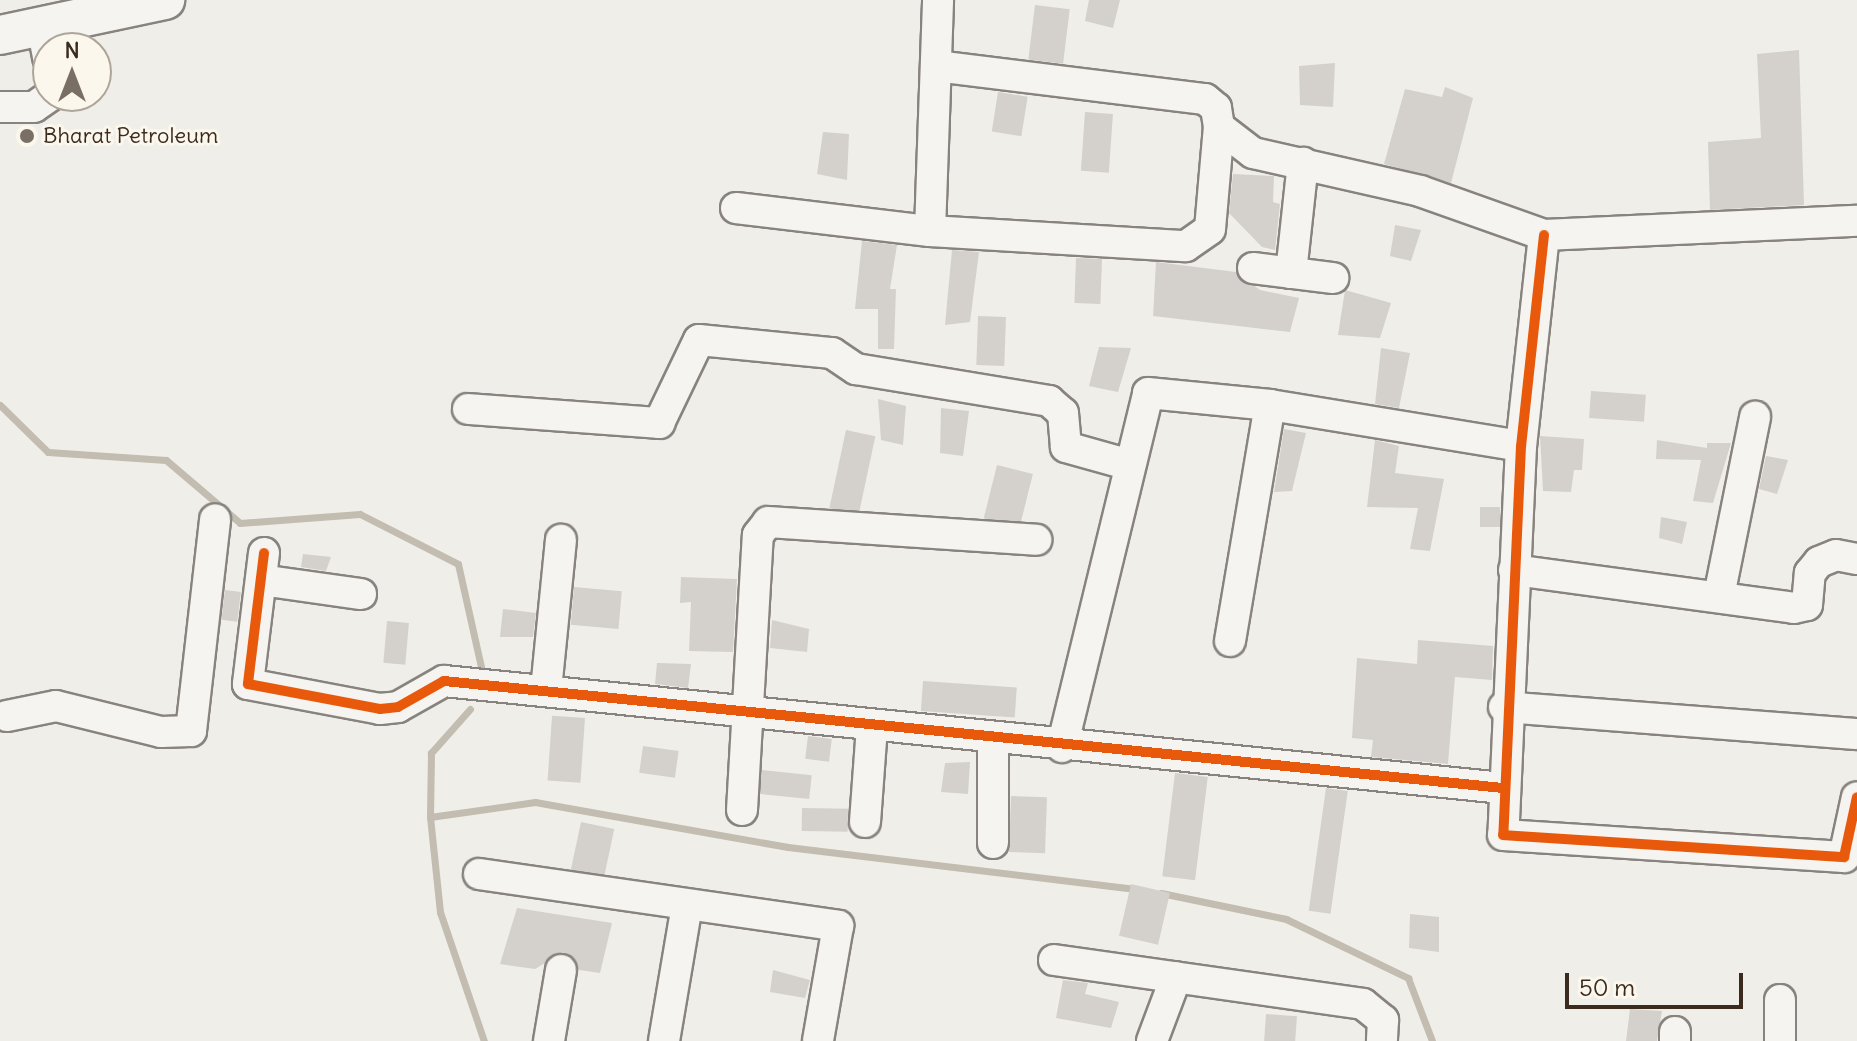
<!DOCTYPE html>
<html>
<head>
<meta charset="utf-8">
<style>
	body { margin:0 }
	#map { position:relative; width:1857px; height:1041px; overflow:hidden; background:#f0eee8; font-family:Delius,sans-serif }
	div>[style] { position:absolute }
	.stream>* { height:7px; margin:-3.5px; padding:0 3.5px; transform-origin:3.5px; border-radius:3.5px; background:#c2bcb1 }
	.building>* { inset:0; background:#d4d1cc; transform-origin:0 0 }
	.roads { filter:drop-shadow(2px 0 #88837e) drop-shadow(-2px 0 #88837e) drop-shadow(0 2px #88837e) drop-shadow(0 -2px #88837e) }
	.minor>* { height:30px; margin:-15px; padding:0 15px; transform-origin:15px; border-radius:15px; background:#f5f4f0 }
	.major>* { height:38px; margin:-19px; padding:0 19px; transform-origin:19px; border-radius:19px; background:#f5f4f0 }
	.cycleway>* { height:10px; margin:-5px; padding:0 5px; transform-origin:5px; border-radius:5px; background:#e8590c }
	.dots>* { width:22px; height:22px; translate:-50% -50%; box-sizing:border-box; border:4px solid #fbf7ec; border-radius:50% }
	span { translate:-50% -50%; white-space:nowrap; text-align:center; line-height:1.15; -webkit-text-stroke:6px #fbf7ec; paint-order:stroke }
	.poi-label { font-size:22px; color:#3b2a1e }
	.left { translate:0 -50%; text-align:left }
	.north { position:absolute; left:32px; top:32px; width:80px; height:80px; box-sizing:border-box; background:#fbf7ec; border:2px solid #aea59a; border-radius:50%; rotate:0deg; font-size:22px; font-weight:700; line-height:32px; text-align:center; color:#3b2a1e }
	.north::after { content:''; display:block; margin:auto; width:28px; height:36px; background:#7a6f65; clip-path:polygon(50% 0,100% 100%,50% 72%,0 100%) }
	.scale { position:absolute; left:1565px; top:973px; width:178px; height:36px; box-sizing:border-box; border:4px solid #3b2a1e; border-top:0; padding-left:10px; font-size:24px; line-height:28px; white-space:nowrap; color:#3b2a1e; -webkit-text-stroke:6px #fbf7ec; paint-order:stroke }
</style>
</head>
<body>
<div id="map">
	<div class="stream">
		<i style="left:0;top:405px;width:67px;rotate:44.4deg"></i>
		<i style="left:48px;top:452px;width:118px;rotate:3.9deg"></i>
		<i style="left:166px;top:460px;width:97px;rotate:40.4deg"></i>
		<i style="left:240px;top:523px;width:120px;rotate:-4.3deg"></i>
		<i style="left:360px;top:514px;width:110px;rotate:27deg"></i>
		<i style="left:458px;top:564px;width:110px;rotate:77.4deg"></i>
		<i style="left:470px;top:709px;width:59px;rotate:131.6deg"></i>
		<i style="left:431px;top:753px;width:64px;rotate:90.9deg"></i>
		<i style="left:430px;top:817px;width:106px;rotate:-8.1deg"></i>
		<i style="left:535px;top:802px;width:257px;rotate:10.1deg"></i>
		<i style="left:788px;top:847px;width:352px;rotate:6.9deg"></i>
		<i style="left:430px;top:817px;width:96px;rotate:84deg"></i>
		<i style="left:440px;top:912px;width:136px;rotate:71.2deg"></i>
		<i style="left:1161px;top:893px;width:128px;rotate:11.7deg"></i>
		<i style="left:1286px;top:919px;width:136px;rotate:25.8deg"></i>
		<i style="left:1408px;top:978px;width:67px;rotate:69.1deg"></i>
	</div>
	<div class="building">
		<i style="clip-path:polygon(1089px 0,1120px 0,1113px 28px,1085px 21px)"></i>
		<i style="left:1035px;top:5px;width:35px;height:55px;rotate:7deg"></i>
		<i style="clip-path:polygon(1799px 50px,1804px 205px,1710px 210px,1708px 142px,1761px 138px,1757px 54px)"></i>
		<i style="clip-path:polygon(1335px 63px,1333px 107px,1300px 105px,1299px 66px)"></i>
		<i style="clip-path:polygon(1445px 87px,1473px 98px,1451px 183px,1384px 164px,1405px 89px,1442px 97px)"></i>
		<i style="left:998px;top:92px;width:30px;height:40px;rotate:9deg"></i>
		<i style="left:1085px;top:112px;width:28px;height:59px;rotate:4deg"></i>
		<i style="clip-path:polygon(823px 132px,849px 134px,847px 180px,817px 174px)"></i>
		<i style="clip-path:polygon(1233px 174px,1274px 176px,1273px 202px,1280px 204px,1275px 250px,1262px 247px,1229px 213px)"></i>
		<i style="clip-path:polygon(1395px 225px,1421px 230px,1411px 261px,1390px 256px)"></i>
		<i style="clip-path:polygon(862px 241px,897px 245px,890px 289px,896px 289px,894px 349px,878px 349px,878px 309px,855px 309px)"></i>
		<i style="clip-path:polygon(952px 250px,979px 252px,970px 322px,945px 325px)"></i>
		<i style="left:1076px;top:258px;width:26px;height:45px;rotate:2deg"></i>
		<i style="clip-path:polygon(1156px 262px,1236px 272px,1260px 290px,1299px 298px,1290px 332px,1153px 316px)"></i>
		<i style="clip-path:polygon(1345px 290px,1391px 303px,1380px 338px,1338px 335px)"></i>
		<i style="left:978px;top:316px;width:28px;height:49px;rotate:2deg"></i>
		<i style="clip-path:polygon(1099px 347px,1131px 348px,1118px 392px,1089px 386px)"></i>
		<i style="clip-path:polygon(1381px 348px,1410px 353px,1399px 408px,1375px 404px)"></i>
		<i style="left:1591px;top:391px;width:55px;height:27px;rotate:4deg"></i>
		<i style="clip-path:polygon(878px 399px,906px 406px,903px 445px,881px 440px)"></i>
		<i style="clip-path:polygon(941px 408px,969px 411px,963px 456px,940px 453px)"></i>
		<i style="clip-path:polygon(1284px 429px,1306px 433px,1292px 491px,1274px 492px)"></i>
		<i style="left:846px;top:430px;width:30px;height:80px;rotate:12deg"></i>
		<i style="clip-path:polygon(1540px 436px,1584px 439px,1582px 470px,1574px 470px,1571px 492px,1543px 491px)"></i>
		<i style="clip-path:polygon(1375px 440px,1399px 446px,1395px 473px,1444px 479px,1430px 551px,1410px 549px,1418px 508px,1367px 507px)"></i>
		<i style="clip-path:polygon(1657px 440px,1707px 448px,1707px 443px,1731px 443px,1713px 503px,1693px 501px,1701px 460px,1656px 459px)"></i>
		<i style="clip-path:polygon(1766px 456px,1788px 460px,1777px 494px,1759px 489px)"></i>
		<i style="left:997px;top:465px;width:37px;height:55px;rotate:14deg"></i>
		<i style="left:1480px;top:507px;width:20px;height:20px"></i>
		<i style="clip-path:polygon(1661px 517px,1687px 522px,1682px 544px,1659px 538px)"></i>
		<i style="clip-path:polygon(303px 554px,331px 557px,326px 571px,301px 567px)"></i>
		<i style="clip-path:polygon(681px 577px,737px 579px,733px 652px,689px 651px,691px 602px,680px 603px)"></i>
		<i style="left:574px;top:587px;width:48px;height:38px;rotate:5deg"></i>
		<i style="left:225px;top:590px;width:16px;height:30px;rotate:7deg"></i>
		<i style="clip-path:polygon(503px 609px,536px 613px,533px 637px,500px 637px)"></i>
		<i style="clip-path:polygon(772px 620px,809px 629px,807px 652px,770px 648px)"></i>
		<i style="left:387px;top:621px;width:22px;height:42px;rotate:5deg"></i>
		<i style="clip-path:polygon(1418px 640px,1493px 646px,1492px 680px,1455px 677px,1448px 764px,1371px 757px,1373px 740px,1352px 738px,1357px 658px,1417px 664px)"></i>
		<i style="clip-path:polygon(657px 663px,691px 664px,688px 688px,655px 684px)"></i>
		<i style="left:923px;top:681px;width:94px;height:30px;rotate:4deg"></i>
		<i style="left:585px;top:718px;width:65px;height:33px;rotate:94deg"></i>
		<i style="left:808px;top:736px;width:24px;height:23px;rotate:7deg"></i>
		<i style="left:643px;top:746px;width:36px;height:27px;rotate:8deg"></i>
		<i style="clip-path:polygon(970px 762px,968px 794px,941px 792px,945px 763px)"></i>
		<i style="left:762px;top:770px;width:50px;height:24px;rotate:6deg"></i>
		<i style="left:1175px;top:773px;width:33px;height:104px;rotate:7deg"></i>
		<i style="left:1326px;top:788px;width:22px;height:124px;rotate:8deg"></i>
		<i style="left:1011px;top:796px;width:36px;height:56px;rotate:2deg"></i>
		<i style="left:802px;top:808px;width:46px;height:23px;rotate:1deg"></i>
		<i style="left:581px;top:822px;width:34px;height:49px;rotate:12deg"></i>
		<i style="left:1131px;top:884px;width:40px;height:53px;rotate:13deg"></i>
		<i style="clip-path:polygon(517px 908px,612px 923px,600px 973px,579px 970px,563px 952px,535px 969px,500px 964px)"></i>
		<i style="clip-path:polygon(1410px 914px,1439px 917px,1439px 952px,1409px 948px)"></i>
		<i style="clip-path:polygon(773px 970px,810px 980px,805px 998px,770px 992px)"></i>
		<i style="clip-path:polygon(1063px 980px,1088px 983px,1085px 994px,1119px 1002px,1111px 1028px,1056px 1018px)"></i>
		<i style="clip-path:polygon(1630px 1009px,1662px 1011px,1657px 1041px,1626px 1041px)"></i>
		<i style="left:1266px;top:1014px;width:31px;height:27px;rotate:4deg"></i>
	</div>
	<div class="roads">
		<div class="minor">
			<i style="left:42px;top:26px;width:33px;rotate:79deg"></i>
			<i style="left:936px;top:66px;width:271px;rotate:7deg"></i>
			<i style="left:1205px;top:99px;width:14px;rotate:39deg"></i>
			<i style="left:1216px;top:108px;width:19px;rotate:81deg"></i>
			<i style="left:1219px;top:127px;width:43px;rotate:37.4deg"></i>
			<i style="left:1253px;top:153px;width:171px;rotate:12.8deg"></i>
			<i style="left:1420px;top:191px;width:132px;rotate:19.5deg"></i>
			<i style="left:1544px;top:235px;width:313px;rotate:-2.6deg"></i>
			<i style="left:0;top:107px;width:34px"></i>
			<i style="left:34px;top:107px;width:19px;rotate:-35deg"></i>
			<i style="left:736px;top:208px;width:195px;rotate:6.8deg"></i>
			<i style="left:930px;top:231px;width:256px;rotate:3.4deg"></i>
			<i style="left:1186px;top:246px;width:29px;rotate:-35deg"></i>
			<i style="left:1210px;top:229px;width:102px;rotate:-85deg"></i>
			<i style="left:930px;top:231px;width:231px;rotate:-88deg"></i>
			<i style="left:1544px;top:235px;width:212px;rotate:96.2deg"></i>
			<i style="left:1521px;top:446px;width:389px;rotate:92.6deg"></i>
			<i style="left:1503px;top:835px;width:342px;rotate:3.7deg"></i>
			<i style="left:1844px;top:857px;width:61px;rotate:-77.8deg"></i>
			<i style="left:1253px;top:268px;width:81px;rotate:7.1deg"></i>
			<i style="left:1291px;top:273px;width:111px;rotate:-83.8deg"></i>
			<i style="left:468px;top:409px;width:192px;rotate:4.2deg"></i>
			<i style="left:659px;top:423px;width:92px;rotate:-64.3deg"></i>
			<i style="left:699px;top:340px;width:134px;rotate:5.6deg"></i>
			<i style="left:832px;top:353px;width:29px;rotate:34deg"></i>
			<i style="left:856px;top:369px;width:196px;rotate:9.4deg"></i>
			<i style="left:1049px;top:401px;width:18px;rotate:41deg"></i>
			<i style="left:1063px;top:413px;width:34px;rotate:85deg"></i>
			<i style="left:1066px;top:447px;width:66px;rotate:15.7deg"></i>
			<i style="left:264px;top:553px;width:132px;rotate:97deg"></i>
			<i style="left:248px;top:684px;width:134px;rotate:10.7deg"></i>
			<i style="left:380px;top:709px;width:18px;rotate:-6deg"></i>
			<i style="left:398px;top:707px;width:53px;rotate:-29.5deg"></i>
			<i style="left:444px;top:681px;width:1063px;rotate:5.77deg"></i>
			<i style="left:1514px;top:570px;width:283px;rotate:7.7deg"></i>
			<i style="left:1794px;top:608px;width:13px;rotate:-13deg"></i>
			<i style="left:1807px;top:605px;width:32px;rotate:-85deg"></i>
			<i style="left:1810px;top:573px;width:14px;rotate:-51deg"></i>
			<i style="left:1819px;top:562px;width:18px;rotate:-22deg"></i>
			<i style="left:1836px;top:555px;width:21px;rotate:11deg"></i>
			<i style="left:261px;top:580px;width:101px;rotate:8deg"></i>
			<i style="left:1719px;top:596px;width:183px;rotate:-78.6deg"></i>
			<i style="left:1230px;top:641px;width:239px;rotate:-80.4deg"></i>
			<i style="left:546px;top:690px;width:151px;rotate:-84.3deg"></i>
			<i style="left:1504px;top:707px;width:354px;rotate:4.4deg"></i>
			<i style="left:7px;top:716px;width:50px;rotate:-11.5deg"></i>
			<i style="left:56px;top:706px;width:108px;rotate:13.9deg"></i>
			<i style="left:161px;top:732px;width:30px;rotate:-2deg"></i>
			<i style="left:191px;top:731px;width:213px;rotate:-83.5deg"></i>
			<i style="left:1062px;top:747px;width:364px;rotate:-76.3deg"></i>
			<i style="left:1148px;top:393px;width:123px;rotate:5.6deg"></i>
			<i style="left:1270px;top:405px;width:254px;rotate:9.3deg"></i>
			<i style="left:742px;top:810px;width:275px;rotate:-86.7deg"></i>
			<i style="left:758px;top:535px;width:16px;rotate:-52deg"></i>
			<i style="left:768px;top:522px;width:269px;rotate:3.8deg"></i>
			<i style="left:865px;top:822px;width:95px;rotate:-85.8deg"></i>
			<i style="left:993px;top:843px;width:103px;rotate:-90deg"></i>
			<i style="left:479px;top:874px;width:363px;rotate:8.2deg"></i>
			<i style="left:838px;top:926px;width:117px;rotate:99.9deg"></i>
			<i style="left:1054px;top:960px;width:312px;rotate:8.1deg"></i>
			<i style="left:1363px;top:1004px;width:26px;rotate:39deg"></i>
			<i style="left:1383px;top:1020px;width:21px;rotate:93deg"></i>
			<i style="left:1780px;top:1000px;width:41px;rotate:90deg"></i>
			<i style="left:1675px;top:1032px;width:9px;rotate:90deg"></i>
			<i style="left:549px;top:1041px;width:72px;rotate:-80.4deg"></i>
			<i style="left:664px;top:1041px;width:138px;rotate:-80.4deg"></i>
			<i style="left:1152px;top:1041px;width:68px;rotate:-69.4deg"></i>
		</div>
		<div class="major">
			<i style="left:0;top:35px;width:169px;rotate:-12deg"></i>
		</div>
	</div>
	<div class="cycleway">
		<i style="left:1544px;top:235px;width:212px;rotate:96.2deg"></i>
		<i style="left:1521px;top:446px;width:389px;rotate:92.6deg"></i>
		<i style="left:1503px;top:835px;width:342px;rotate:3.7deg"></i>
		<i style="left:1844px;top:857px;width:61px;rotate:-77.8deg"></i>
		<i style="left:264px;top:553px;width:132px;rotate:97deg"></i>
		<i style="left:248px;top:684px;width:134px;rotate:10.7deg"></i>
		<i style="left:380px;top:709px;width:18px;rotate:-6deg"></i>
		<i style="left:398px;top:707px;width:53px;rotate:-29.5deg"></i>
		<i style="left:444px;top:681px;width:1063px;rotate:5.77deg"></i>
	</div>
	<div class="dots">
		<i style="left:27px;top:136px;background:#7a6f65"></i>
	</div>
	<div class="poi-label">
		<span class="left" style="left:43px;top:136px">Bharat Petroleum</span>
	</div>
	<div class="north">N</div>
	<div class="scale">50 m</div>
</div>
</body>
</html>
